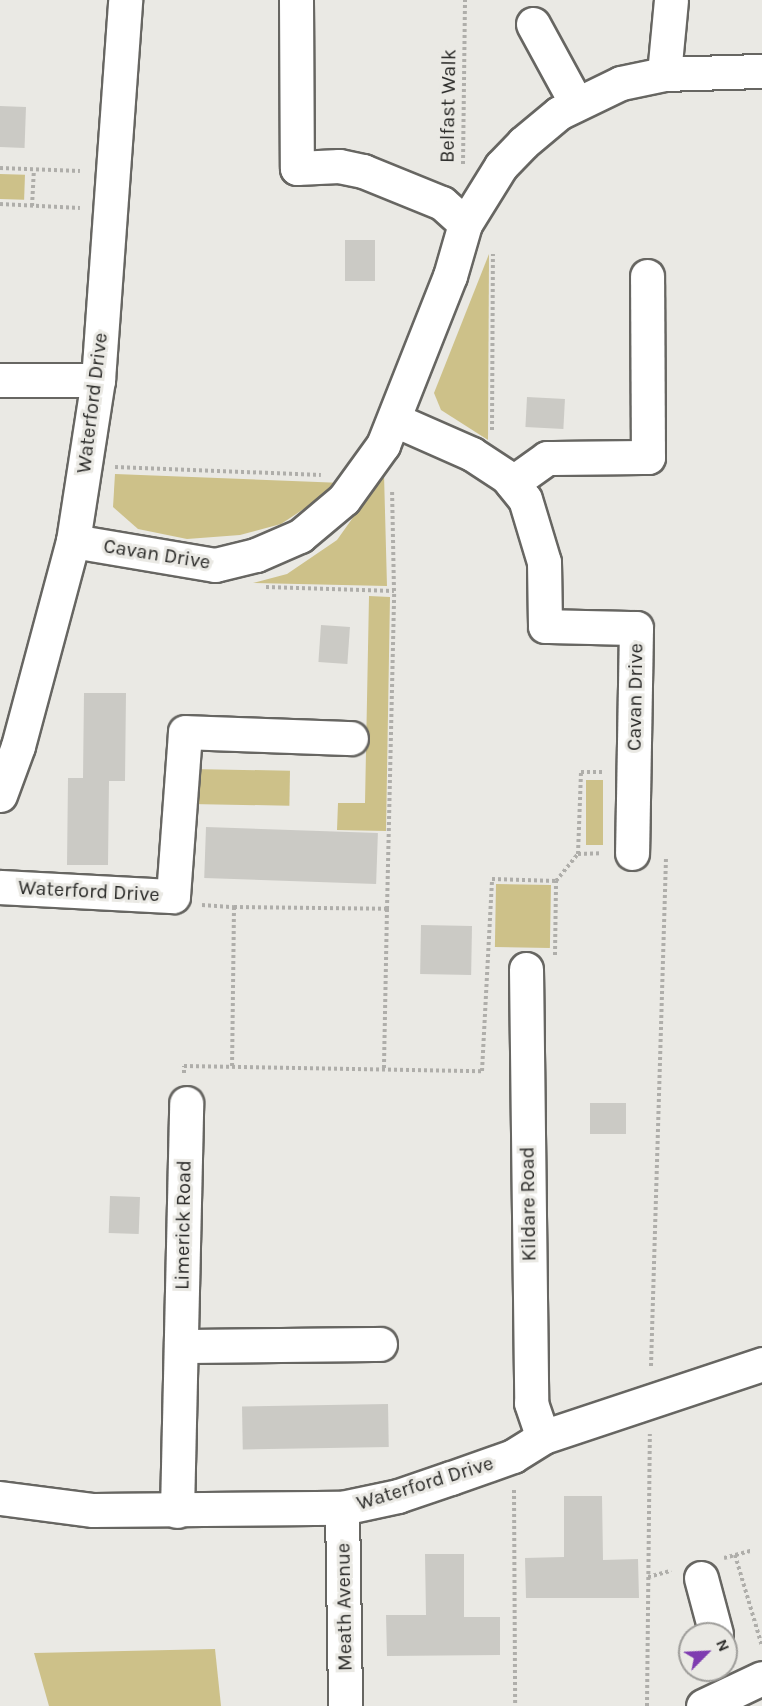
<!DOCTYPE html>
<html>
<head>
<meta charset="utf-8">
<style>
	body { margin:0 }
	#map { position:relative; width:762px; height:1706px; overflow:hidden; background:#eae9e4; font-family:Karla,sans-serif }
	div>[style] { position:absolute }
	.green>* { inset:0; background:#cdc189; transform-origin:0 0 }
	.building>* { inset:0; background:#cbcac5; transform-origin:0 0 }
	.path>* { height:4px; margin-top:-2px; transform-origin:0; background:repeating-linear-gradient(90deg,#afaeaa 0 3px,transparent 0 6px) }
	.roads { filter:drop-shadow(2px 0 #676662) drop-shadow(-2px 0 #676662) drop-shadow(0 2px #676662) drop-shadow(0 -2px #676662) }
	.minor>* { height:33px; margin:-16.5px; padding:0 16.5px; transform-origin:16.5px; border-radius:16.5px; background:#fff }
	span { translate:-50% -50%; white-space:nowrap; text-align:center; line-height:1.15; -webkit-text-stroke:6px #eae9e4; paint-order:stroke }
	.street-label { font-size:20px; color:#2c2c2a }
	.north { position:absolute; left:678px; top:1622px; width:60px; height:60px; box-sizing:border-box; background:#eae9e4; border:2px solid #9e9d9a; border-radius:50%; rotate:66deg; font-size:16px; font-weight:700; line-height:24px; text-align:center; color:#2c2c2a }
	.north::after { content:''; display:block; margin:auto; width:21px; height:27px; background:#7e3bb0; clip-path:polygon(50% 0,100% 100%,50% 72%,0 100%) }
</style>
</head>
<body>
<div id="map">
	<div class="green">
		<i style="left:0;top:174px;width:25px;height:25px;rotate:2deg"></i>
		<i style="clip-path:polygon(489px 254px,488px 440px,441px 410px,434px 393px)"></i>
		<i style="clip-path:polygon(115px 474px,343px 483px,281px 524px,240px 535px,187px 539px,138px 529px,113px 507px)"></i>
		<i style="clip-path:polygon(384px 474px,387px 586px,253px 583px,287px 574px,337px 540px)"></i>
		<i style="clip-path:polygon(369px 596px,390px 597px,386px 831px,337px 830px,338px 803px,365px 803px)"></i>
		<i style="left:191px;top:769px;width:99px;height:35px;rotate:1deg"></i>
		<i style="left:586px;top:780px;width:17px;height:65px"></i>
		<i style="left:496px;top:884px;width:55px;height:63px;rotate:1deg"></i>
		<i style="clip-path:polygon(215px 1649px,221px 1706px,49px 1706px,34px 1653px)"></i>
	</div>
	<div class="building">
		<i style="left:0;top:106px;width:26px;height:41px;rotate:2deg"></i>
		<i style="left:345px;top:240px;width:30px;height:41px"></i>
		<i style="left:527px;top:397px;width:38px;height:30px;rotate:3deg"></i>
		<i style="left:321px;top:625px;width:29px;height:37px;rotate:4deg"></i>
		<i style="clip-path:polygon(84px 693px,126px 693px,125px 781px,109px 781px,108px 865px,67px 865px,68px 778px,83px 778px)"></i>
		<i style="left:206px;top:827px;width:172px;height:51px;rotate:2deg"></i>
		<i style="left:421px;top:925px;width:51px;height:49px;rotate:1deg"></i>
		<i style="left:590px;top:1103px;width:36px;height:31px"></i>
		<i style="left:110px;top:1196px;width:30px;height:37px;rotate:2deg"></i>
		<i style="left:388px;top:1404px;width:43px;height:146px;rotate:89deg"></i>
		<i style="clip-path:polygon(564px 1496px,602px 1496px,603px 1560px,638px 1559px,639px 1598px,526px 1598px,525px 1558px,564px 1557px)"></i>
		<i style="clip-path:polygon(425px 1554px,464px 1554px,464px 1617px,500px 1617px,500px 1655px,387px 1656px,386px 1615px,426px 1615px)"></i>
	</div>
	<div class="path">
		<i style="left:463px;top:164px;width:164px;rotate:-89.3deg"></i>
		<i style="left:0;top:168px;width:80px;rotate:2.1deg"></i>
		<i style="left:0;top:204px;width:80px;rotate:2.9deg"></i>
		<i style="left:32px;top:206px;width:36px;rotate:-87deg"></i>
		<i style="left:492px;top:430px;width:176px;rotate:-89.7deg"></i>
		<i style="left:115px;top:467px;width:206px;rotate:2.2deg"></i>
		<i style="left:266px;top:587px;width:128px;rotate:1.8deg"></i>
		<i style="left:578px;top:854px;width:23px;rotate:-2deg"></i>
		<i style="left:202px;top:905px;width:32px;rotate:4deg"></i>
		<i style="left:234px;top:907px;width:160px;rotate:90.7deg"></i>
		<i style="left:234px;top:907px;width:153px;rotate:0.7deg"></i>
		<i style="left:387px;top:909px;width:160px;rotate:91.1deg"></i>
		<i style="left:387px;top:909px;width:318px;rotate:-88.7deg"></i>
		<i style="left:394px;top:591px;width:101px;rotate:-91.1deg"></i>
		<i style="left:555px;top:955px;width:74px;rotate:-89.2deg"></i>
		<i style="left:184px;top:1073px;width:7px;rotate:-90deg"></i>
		<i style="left:184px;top:1066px;width:298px;rotate:1deg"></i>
		<i style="left:482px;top:1071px;width:192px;rotate:-87deg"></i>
		<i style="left:492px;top:879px;width:64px;rotate:1.8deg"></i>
		<i style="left:556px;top:881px;width:35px;rotate:-51deg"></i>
		<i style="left:578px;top:854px;width:82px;rotate:-87.9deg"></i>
		<i style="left:581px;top:772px;width:22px"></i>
		<i style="left:651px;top:1366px;width:508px;rotate:-88.31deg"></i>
		<i style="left:514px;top:1490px;width:216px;rotate:89.7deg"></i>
		<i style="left:735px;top:1555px;width:95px;rotate:73.5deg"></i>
		<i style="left:724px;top:1558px;width:28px;rotate:-15deg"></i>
		<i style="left:648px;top:1577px;width:24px;rotate:-15deg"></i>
		<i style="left:647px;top:1706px;width:272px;rotate:-89.4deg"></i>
	</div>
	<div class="roads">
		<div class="minor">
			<i style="left:296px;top:0;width:168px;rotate:89.7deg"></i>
			<i style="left:297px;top:168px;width:42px;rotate:-2.7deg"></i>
			<i style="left:339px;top:166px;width:25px;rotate:12deg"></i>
			<i style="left:363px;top:171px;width:85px;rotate:22.1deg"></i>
			<i style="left:442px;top:203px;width:31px;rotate:42deg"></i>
			<i style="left:533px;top:24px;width:90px;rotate:61.4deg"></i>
			<i style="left:664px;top:74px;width:74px;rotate:-84.6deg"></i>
			<i style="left:0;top:380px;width:98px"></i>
			<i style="left:395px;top:420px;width:84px;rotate:23.8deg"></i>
			<i style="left:472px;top:454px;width:42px;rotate:33.3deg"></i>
			<i style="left:507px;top:477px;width:28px;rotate:51deg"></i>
			<i style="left:525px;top:499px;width:66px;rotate:73.2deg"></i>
			<i style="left:544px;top:562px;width:64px;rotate:89.1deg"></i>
			<i style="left:545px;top:626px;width:91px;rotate:1.3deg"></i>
			<i style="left:636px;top:628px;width:225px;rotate:91deg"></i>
			<i style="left:512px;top:483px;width:43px;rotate:-35.5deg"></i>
			<i style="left:547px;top:458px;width:101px;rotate:-0.6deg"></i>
			<i style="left:648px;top:457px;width:181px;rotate:-90.3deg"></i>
			<i style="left:73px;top:541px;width:144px;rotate:9.6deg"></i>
			<i style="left:215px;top:565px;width:42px;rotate:-13.7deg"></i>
			<i style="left:256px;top:555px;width:48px;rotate:-23.4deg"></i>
			<i style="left:300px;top:536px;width:57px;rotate:-40.1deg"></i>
			<i style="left:344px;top:499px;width:67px;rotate:-54.2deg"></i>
			<i style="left:383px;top:445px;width:182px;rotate:-68.4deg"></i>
			<i style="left:450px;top:276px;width:54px;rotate:-73.9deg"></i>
			<i style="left:465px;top:224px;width:68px;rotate:-58.2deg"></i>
			<i style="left:501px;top:166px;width:32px;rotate:-46deg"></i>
			<i style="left:523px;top:143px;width:47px;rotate:-39.8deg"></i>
			<i style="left:559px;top:113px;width:69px;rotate:-25.8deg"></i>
			<i style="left:621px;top:83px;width:44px;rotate:-11.8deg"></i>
			<i style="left:664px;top:74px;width:98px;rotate:-1.8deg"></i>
			<i style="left:0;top:795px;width:52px;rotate:-69.8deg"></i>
			<i style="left:18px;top:746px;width:212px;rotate:-75deg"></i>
			<i style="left:73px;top:541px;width:163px;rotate:-81.2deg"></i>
			<i style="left:98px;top:380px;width:381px;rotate:-85.9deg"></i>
			<i style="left:0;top:887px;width:173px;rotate:3deg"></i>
			<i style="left:173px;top:896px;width:164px;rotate:-85.8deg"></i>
			<i style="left:185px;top:732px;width:166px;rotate:2.1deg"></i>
			<i style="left:526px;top:969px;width:434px;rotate:89.3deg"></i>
			<i style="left:531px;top:1403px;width:36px;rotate:71deg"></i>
			<i style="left:181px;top:1346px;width:199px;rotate:-0.6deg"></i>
			<i style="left:0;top:1498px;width:94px;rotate:7.4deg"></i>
			<i style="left:93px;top:1510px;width:249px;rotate:-0.5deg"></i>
			<i style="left:342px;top:1508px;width:57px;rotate:-12.1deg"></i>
			<i style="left:398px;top:1496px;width:56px;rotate:-18.8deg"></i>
			<i style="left:451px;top:1478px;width:66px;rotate:-19.5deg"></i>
			<i style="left:513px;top:1456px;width:36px;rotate:-32deg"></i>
			<i style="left:543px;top:1437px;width:231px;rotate:-18.4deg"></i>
			<i style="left:342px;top:1508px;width:198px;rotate:89.1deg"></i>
			<i style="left:177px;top:1511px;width:408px;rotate:-88.7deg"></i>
			<i style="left:701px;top:1578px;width:58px;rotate:75deg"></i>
			<i style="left:703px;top:1706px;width:65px;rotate:-25.4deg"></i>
		</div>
	</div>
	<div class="street-label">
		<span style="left:448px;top:106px;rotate:-89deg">Belfast Walk</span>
		<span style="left:92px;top:403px;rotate:-83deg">Waterford Drive</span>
		<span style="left:157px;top:554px;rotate:9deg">Cavan Drive</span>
		<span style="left:635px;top:697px;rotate:-89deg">Cavan Drive</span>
		<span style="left:89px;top:891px;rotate:3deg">Waterford Drive</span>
		<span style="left:528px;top:1204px;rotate:-91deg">Kildare Road</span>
		<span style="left:183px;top:1225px;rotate:-89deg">Limerick Road</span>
		<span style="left:425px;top:1483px;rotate:-17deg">Waterford Drive</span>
		<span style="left:344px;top:1607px;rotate:-91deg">Meath Avenue</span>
	</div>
	<div class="north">N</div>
</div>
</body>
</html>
